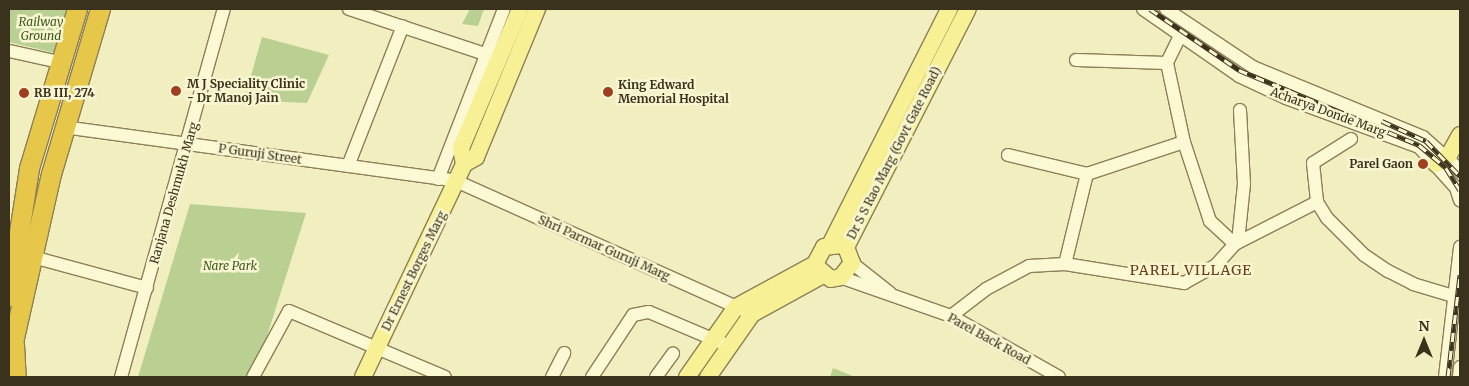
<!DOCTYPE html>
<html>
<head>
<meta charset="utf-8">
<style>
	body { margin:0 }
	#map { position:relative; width:1469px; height:386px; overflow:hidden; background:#f1eec0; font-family:Merriweather,serif }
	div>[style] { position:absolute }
	.green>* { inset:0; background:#bad093 }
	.roads { filter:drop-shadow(1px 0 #8c7f57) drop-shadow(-1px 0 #8c7f57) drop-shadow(0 1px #8c7f57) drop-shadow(0 -1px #8c7f57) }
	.minor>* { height:12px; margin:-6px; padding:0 6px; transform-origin:6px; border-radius:6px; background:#fbf9d4 }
	.major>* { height:16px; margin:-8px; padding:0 8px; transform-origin:8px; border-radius:8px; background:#f7f095 }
	.highway>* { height:19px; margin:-9.5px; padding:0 9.5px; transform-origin:9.5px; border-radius:9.5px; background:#e7c74a }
	.rail>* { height:5px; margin-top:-2.5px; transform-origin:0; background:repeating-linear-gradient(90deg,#f8f6d0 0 9px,#3a321c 0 18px); box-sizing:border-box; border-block:1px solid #3a321c }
	.dots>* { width:14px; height:14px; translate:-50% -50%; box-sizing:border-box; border:2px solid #f8f6d0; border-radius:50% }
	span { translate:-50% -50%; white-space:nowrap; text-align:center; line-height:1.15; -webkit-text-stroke:5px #f8f6d0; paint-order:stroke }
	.park-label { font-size:12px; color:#3d5821; font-style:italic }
	.poi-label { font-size:12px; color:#3a321c; font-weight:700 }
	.left { translate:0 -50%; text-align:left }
	.right { translate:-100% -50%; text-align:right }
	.street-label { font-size:12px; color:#3a321c }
	.neighbourhood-label { font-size:14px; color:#6a3d18; letter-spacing:1px }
	.frame { position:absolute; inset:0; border:10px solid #3a321c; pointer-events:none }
	.north { position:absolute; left:1399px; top:316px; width:50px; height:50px; -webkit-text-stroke:4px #f8f6d0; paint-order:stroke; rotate:0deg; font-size:14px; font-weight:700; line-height:20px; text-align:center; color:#3a321c }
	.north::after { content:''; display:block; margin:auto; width:18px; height:22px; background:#3a321c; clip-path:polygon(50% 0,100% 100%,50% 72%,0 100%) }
</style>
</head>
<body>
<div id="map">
	<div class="green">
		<i style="clip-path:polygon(9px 9px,69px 9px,55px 53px,9px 42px)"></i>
		<i style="clip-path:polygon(470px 9px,484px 9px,478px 26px,462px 24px)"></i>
		<i style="clip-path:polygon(262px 37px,329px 55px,307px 103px,244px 100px)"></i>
		<i style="clip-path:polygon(190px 204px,306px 213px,254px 377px,138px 377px)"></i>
		<i style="clip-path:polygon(833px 368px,855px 377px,830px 377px)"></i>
	</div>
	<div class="roads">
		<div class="minor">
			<i style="left:349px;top:9px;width:150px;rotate:18.3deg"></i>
			<i style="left:1143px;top:9px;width:117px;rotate:34.9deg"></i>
			<i style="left:1239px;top:76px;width:52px;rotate:25.1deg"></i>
			<i style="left:1286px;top:98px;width:142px;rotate:20.2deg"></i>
			<i style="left:1419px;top:147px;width:55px;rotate:47.9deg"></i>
			<i style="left:1456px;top:188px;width:13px;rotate:72deg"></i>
			<i style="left:1166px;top:9px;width:105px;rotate:33.7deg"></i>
			<i style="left:1253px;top:67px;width:184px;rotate:22.4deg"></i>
			<i style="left:1423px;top:137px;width:50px;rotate:41.7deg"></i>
			<i style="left:1180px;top:36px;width:30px;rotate:116deg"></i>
			<i style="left:1167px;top:63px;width:81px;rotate:77.9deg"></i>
			<i style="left:1184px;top:142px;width:83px;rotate:71.8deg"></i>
			<i style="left:1210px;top:221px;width:34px;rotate:43deg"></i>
			<i style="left:9px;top:51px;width:51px;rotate:12.4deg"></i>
			<i style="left:1076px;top:60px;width:91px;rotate:1.9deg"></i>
			<i style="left:64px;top:127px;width:396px;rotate:7.8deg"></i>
			<i style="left:456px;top:181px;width:315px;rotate:24.2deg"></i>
			<i style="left:1351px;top:139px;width:45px;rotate:147.7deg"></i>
			<i style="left:1313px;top:163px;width:39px;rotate:84deg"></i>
			<i style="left:1317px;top:202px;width:19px;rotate:58deg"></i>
			<i style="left:1327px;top:218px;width:52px;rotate:45deg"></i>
			<i style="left:1364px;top:255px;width:29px;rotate:34deg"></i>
			<i style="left:1388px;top:271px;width:28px;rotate:27deg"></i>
			<i style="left:1413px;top:284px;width:49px;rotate:16.6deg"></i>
			<i style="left:1008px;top:155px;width:81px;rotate:13.5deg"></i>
			<i style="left:348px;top:166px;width:150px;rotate:-68.6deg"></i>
			<i style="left:438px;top:179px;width:182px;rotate:-68.8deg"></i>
			<i style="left:1238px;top:242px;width:58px;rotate:-84.1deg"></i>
			<i style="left:1244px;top:184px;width:74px;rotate:-93.1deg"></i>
			<i style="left:33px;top:257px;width:118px;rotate:15.2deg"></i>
			<i style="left:852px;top:263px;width:48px;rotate:38.3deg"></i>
			<i style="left:1065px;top:264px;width:93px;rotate:-76.3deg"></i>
			<i style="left:1087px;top:174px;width:102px;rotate:-18.3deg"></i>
			<i style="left:840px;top:277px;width:118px;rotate:19.4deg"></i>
			<i style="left:951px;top:316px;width:124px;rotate:29.5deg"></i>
			<i style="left:951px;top:316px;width:44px;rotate:-37.6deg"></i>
			<i style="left:986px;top:289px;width:49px;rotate:-28.1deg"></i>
			<i style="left:1029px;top:266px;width:36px;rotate:-3deg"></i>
			<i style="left:1065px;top:264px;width:121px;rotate:9.1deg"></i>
			<i style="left:1184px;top:283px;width:37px;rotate:-29deg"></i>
			<i style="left:1216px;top:265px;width:28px;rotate:-48deg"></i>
			<i style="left:1235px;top:244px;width:92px;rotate:-27.1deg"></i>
			<i style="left:121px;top:377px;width:382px;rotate:-74.4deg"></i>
			<i style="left:253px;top:377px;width:75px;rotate:-61.4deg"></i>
			<i style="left:289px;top:311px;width:169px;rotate:22.9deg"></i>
			<i style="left:552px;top:377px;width:27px;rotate:-63deg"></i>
			<i style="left:592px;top:377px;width:74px;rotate:-56.5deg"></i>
			<i style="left:633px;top:315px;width:16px;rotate:-11deg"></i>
			<i style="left:649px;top:312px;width:87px;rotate:23deg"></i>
			<i style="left:656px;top:377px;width:29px;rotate:-54deg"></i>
			<i style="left:1445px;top:377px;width:131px;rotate:-83.4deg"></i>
			<i style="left:1459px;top:377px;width:10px;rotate:-84deg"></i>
		</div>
		<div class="major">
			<i style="left:464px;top:164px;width:16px;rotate:-101deg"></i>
			<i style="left:461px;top:148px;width:151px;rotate:-67deg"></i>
			<i style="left:1436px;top:164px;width:16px;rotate:-35deg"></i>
			<i style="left:1449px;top:155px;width:23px;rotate:-61deg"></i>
			<i style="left:831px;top:243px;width:262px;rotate:-63.2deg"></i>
			<i style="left:846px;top:247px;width:267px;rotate:-62.9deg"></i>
			<i style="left:815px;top:264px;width:19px;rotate:-62deg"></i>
			<i style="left:824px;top:247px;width:18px;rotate:-6deg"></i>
			<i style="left:817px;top:267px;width:18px;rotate:41deg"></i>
			<i style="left:831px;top:279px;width:10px;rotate:-11deg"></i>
			<i style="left:841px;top:277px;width:18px;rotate:-52deg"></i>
			<i style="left:852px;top:263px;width:17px;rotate:-111deg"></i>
			<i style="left:363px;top:377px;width:236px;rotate:-64.6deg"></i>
			<i style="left:464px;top:164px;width:14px;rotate:-30deg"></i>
			<i style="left:476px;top:157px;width:160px;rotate:-67.6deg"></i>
			<i style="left:687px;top:377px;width:85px;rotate:-55deg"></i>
			<i style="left:736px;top:307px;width:90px;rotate:-28.6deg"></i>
			<i style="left:708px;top:377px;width:77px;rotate:-55.1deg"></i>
			<i style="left:752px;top:314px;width:81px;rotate:-28.8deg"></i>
		</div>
		<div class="highway">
			<i style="left:9px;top:296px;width:130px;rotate:-81.1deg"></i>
			<i style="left:29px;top:168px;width:166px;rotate:-73.2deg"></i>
			<i style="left:14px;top:344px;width:33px;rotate:87deg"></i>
			<i style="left:9px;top:360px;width:191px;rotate:-77.3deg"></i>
			<i style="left:51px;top:174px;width:172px;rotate:-73.5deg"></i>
		</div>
	</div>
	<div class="rail">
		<i style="left:1150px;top:9px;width:108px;rotate:34.4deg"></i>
		<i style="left:1239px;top:70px;width:195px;rotate:22.6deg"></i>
		<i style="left:1419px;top:145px;width:35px;rotate:40deg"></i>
		<i style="left:1446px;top:168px;width:26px;rotate:58deg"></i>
		<i style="left:1382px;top:121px;width:48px;rotate:24.4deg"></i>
		<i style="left:1426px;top:141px;width:49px;rotate:45.8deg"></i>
		<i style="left:1448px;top:377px;width:103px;rotate:-83.3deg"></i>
	</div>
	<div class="dots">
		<i style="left:176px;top:91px;background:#9f3f22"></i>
		<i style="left:608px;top:92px;background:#9f3f22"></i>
		<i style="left:24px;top:93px;background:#9f3f22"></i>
		<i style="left:1423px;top:164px;background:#9f3f22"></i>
	</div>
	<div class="park-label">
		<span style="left:41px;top:29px">Railway<br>Ground</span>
		<span style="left:230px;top:266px">Nare Park</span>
	</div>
	<div class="poi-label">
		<span class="left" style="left:187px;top:91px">M J Speciality Clinic<br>- Dr Manoj Jain</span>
		<span class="left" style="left:618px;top:92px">King Edward<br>Memorial Hospital</span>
		<span class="left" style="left:34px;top:93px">RB III, 274</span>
		<span class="right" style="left:1413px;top:164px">Parel Gaon</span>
	</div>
	<div class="street-label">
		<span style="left:1328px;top:112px;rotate:20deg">Acharya Donde Marg</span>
		<span style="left:894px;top:153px;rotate:-63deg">Dr S S Rao Marg (Govt Gate Road)</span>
		<span style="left:260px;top:154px;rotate:8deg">P Guruji Street</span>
		<span style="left:174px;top:193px;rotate:-74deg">Ranjana Deshmukh Marg</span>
		<span style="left:604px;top:248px;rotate:24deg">Shri Parmar Guruji Marg</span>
		<span style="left:414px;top:271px;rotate:-64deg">Dr Ernest Borges Marg</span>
		<span style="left:989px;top:339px;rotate:29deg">Parel Back Road</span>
	</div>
	<div class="neighbourhood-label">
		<span style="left:1191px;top:270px">PAREL VILLAGE</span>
	</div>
	<div class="frame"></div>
	<div class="north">N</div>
</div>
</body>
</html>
